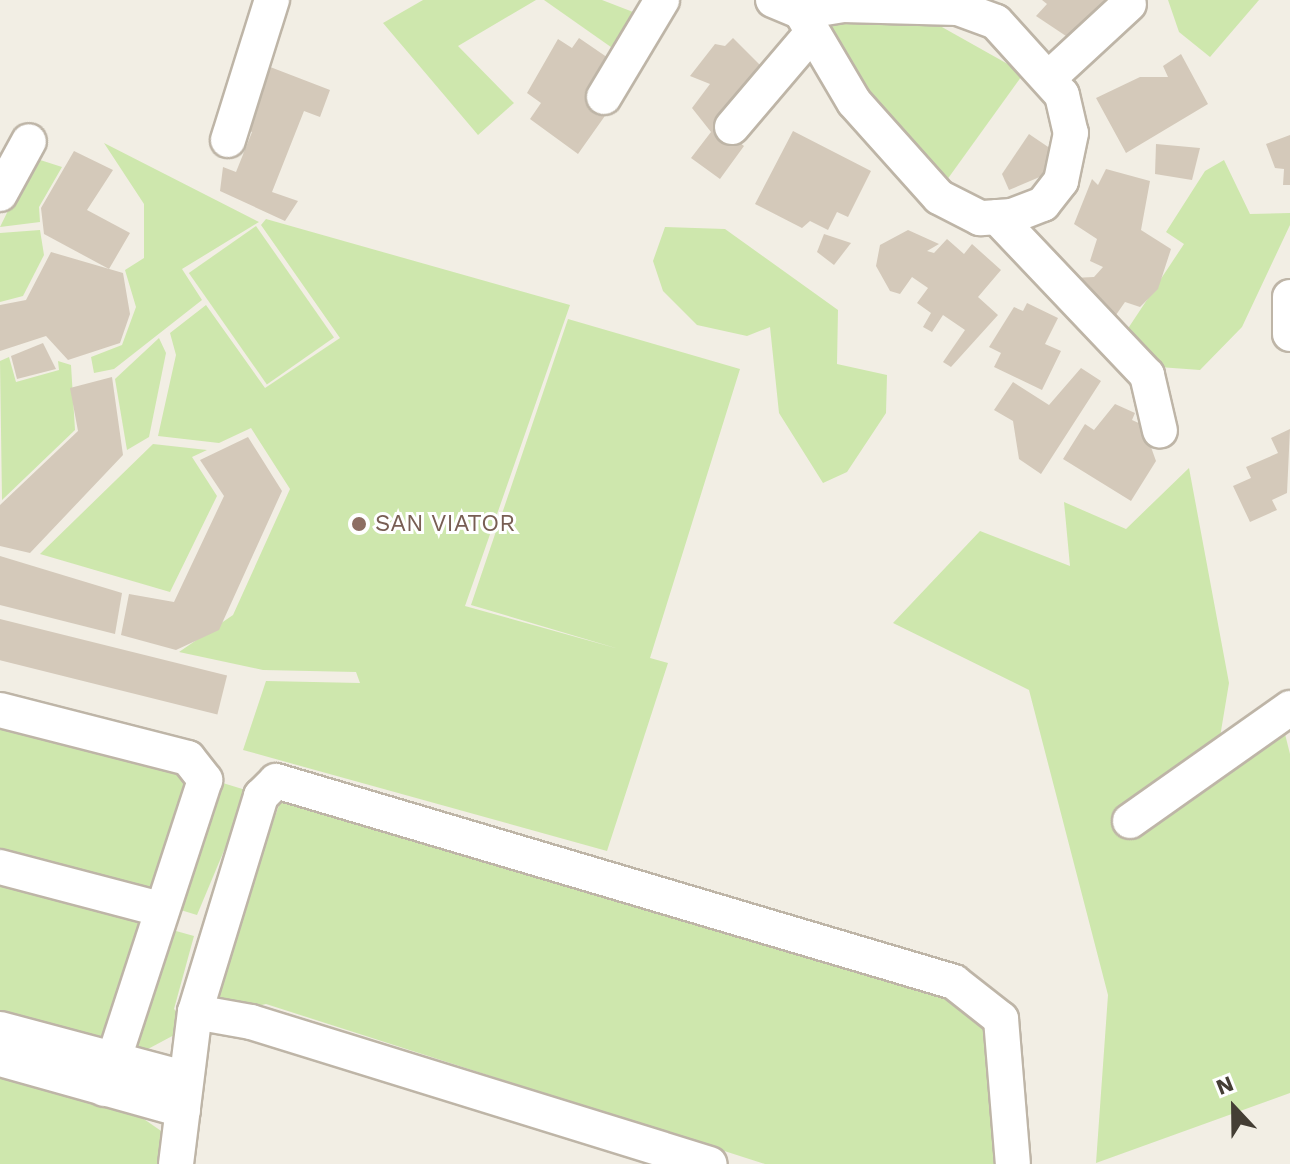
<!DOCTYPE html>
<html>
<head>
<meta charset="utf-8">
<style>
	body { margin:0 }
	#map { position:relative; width:1290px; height:1164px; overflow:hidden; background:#f2eee4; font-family:"Work Sans",sans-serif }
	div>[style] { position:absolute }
	.green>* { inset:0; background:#cee7ad; transform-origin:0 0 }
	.building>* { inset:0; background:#d4c9ba; transform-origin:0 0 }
	.roads { filter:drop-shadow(2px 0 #beb5a7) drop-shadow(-2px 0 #beb5a7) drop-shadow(0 2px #beb5a7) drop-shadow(0 -2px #beb5a7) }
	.minor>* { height:34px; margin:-17px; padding:0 17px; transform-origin:17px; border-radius:17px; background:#fff }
	.dots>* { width:22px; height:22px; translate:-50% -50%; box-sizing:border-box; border:4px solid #fff; border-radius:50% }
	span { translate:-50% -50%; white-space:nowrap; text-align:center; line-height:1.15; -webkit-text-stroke:6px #fff; paint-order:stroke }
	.education-label { font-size:24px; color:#785e54 }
	.left { translate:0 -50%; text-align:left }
	.north { position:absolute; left:1194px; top:1068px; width:80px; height:80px; -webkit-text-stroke:6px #fff; paint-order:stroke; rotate:338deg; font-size:22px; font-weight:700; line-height:32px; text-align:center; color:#443e34 }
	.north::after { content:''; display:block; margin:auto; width:28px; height:36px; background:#443e34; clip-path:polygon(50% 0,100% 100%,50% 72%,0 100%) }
</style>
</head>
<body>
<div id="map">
	<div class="green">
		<i style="clip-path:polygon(423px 0,536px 0,458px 46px,514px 103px,478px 135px,383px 23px)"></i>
		<i style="clip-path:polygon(544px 0,602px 0,646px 17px,618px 52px)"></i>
		<i style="clip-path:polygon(1168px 0,1259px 0,1210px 57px,1179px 32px)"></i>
		<i style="clip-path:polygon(864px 19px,933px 22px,1024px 73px,944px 184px,865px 100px,826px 26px)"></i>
		<i style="clip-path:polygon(104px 143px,259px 222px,182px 269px,202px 300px,114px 369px,94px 373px,91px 357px,122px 345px,136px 307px,125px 270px,144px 258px,144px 204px)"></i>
		<i style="clip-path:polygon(34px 158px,62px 167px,39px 207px,40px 222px,0 227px)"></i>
		<i style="clip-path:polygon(1224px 160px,1250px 214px,1290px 213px,1290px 225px,1242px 327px,1200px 370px,1159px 367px,1127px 330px,1184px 244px,1166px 232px,1205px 171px)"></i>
		<i style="clip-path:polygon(266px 219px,570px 305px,465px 606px,619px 649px,471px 605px,568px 319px,740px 369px,650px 658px,668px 663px,607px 851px,243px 750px,266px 681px,360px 683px,356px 672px,263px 670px,179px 652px,233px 615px,290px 489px,251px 428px,219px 443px,158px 436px,176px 355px,170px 333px,206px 305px,265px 388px,340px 338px,261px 225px)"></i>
		<i style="left:256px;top:226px;width:136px;height:82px;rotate:55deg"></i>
		<i style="clip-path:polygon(665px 227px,725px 229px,838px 310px,837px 364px,887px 375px,886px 413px,847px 472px,823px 483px,779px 413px,770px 327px,747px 336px,697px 325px,663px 291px,653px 261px)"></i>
		<i style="clip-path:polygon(40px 230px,44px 255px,23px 296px,0 302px,0 233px)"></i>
		<i style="clip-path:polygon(159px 338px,166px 353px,149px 437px,127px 450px,115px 379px)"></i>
		<i style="clip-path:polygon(9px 357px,16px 382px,59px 370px,58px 361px,71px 365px,75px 430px,2px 500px,0 361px)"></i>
		<i style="clip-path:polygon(153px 444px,207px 450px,192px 457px,217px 496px,170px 592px,40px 554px)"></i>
		<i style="clip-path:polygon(1189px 468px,1229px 683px,1219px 743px,1284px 730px,1290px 754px,1290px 1093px,1096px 1163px,1108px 995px,1029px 690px,893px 623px,980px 531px,1070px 566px,1064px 502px,1126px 529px)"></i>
		<i style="clip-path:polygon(0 715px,249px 791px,197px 915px,0 855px)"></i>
		<i style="clip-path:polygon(281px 800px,984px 1011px,1001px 1164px,765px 1164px,266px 1004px,230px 1012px,209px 993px)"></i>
		<i style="clip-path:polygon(0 882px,194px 936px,174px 1009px,191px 1026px,133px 1057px,0 1016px)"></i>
		<i style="clip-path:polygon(0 1066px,115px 1099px,177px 1142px,170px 1164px,0 1164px)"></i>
	</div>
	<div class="building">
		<i style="clip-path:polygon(1042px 0,1111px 0,1075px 42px,1036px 16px,1047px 4px)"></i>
		<i style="clip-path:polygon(579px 38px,614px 62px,607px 113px,578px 154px,530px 119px,541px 103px,527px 93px,558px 39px,572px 48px)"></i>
		<i style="clip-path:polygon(733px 38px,762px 67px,718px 126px,744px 146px,720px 179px,691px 158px,711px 132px,692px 108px,710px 84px,690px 76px,715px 44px,725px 46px)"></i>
		<i style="clip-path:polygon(1181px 54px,1208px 104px,1126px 153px,1096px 98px,1140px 77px,1168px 77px,1163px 66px)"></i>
		<i style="clip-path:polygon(265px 65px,330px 90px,320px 117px,304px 111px,272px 192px,298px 201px,285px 221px,220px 191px,223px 167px,236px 172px,252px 132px,240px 128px)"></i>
		<i style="clip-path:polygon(793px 131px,871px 171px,848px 217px,837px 212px,828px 230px,810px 221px,802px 228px,755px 204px)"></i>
		<i style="clip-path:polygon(1029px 134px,1057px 153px,1042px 176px,1009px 190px,1002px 174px)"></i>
		<i style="clip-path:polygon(1290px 135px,1290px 185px,1283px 185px,1284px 169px,1275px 168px,1266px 144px)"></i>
		<i style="clip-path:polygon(1156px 144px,1200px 148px,1192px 180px,1155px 174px)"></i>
		<i style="clip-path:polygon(74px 151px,113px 170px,87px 210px,130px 233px,109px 269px,44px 234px,41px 208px)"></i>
		<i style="clip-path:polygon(1106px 169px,1150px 181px,1141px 230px,1171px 249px,1158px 289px,1140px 307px,1125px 302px,1109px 325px,1073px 278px,1094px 277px,1103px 267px,1090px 261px,1097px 239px,1074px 224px,1092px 179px,1098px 185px)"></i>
		<i style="clip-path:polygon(908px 230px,939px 244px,927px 251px,934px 253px,947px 239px,964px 254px,972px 244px,1001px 270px,978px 297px,998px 315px,951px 367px,943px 362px,965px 330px,943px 315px,932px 332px,923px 327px,931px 313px,917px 303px,928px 288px,912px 277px,900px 294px,890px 291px,876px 266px,880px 245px)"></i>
		<i style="clip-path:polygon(824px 234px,851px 243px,834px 265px,817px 252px)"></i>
		<i style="clip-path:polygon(51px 252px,123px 273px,130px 314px,120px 343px,68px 360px,46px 336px,0 351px,0 305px,26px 300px)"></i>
		<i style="clip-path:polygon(1027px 303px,1058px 318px,1045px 344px,1061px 351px,1042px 390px,994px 367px,1001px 353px,989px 347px,1014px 307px,1023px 311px)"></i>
		<i style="clip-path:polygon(43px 343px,56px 369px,17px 379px,11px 356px)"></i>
		<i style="clip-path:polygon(1081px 368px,1101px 381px,1041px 474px,1019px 459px,1013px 421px,994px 410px,1013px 382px,1049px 405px)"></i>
		<i style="clip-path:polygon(112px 377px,123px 455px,30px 553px,0 546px,0 505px,78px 431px,70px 388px)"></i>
		<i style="clip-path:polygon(1115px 404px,1135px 413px,1132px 420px,1143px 425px,1156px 461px,1131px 501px,1063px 459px,1085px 424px,1094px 430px)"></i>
		<i style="clip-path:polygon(1290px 429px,1287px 493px,1272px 500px,1277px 510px,1250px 522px,1233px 486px,1251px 478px,1246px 467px,1278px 453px,1271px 438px)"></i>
		<i style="clip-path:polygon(248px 437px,282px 491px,219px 630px,176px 650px,121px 635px,129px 594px,174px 602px,224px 496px,200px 460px)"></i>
		<i style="clip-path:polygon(0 556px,122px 593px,115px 634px,0 605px)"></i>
		<i style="left:0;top:619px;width:234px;height:40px;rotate:14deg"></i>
	</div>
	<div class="roads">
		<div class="minor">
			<i style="left:773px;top:0;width:30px;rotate:23deg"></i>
			<i style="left:801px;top:12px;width:43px;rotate:-9.5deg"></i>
			<i style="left:843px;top:5px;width:115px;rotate:1.5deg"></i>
			<i style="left:958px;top:8px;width:40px;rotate:20.2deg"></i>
			<i style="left:996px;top:22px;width:98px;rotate:47.9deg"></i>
			<i style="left:1062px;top:95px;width:39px;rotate:77deg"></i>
			<i style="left:1071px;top:133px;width:49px;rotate:101.8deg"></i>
			<i style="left:1061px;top:181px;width:29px;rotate:128deg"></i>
			<i style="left:1043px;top:204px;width:33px;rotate:159deg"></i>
			<i style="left:1012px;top:216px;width:32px;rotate:176deg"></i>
			<i style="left:980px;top:218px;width:46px;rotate:-152.9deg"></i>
			<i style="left:939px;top:197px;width:127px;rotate:-131.8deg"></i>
			<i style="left:854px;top:102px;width:104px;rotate:-120.5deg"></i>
			<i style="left:1051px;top:76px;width:106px;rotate:-42.7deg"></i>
			<i style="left:604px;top:97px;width:113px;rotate:-59.1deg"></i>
			<i style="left:732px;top:127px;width:123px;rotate:-49.6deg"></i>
			<i style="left:228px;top:140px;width:147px;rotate:-72.6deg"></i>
			<i style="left:0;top:194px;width:60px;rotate:-61.3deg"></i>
			<i style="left:997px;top:217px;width:218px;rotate:46.5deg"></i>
			<i style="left:1147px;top:375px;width:57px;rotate:76.9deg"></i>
			<i style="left:1290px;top:297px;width:37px;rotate:90deg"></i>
			<i style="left:0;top:710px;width:194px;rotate:14.3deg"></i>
			<i style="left:188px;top:758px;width:28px;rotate:52deg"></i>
			<i style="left:205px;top:780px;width:325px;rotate:108.1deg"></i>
			<i style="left:1130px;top:821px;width:196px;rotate:-35.2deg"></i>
			<i style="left:0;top:867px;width:165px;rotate:14.7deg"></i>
			<i style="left:195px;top:1012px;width:57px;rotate:10.1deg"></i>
			<i style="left:251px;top:1022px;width:480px;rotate:17.2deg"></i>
			<i style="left:0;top:1029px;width:190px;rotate:14.9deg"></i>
			<i style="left:0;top:1059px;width:190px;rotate:15.6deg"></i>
			<i style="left:176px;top:1164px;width:153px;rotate:-82.9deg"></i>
			<i style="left:195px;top:1012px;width:226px;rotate:-73deg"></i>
			<i style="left:261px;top:796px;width:21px;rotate:-45deg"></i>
			<i style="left:276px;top:781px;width:707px;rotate:16.51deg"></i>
			<i style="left:954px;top:982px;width:60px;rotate:38.2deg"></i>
			<i style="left:1001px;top:1019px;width:145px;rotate:85.3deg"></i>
		</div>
	</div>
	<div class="dots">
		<i style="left:359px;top:524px;background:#8d6e63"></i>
	</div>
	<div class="education-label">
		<span class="left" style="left:375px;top:524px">SAN VIATOR</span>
	</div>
	<div class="north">N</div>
</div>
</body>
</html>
